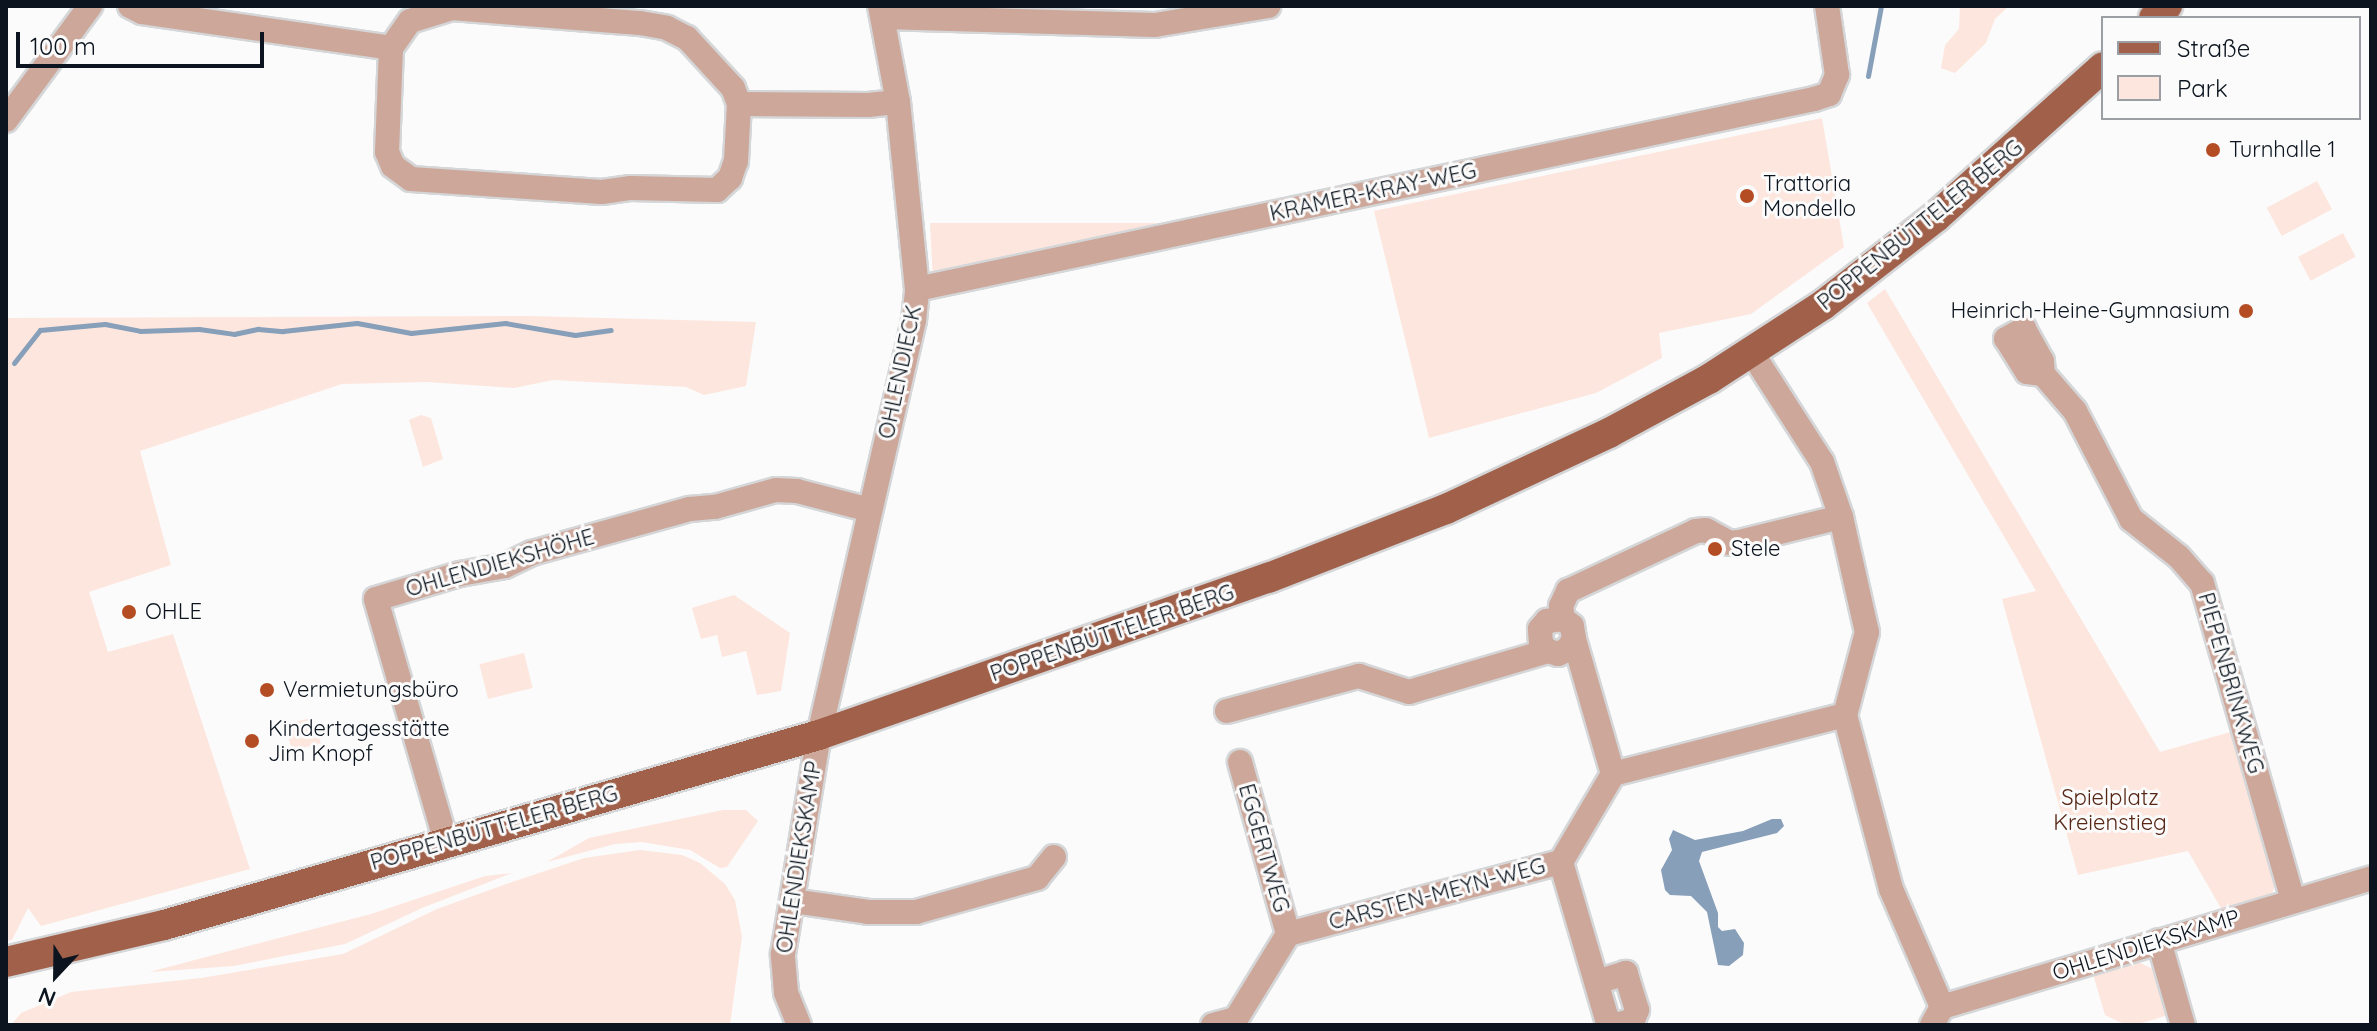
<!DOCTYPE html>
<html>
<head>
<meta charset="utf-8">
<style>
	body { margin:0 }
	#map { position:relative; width:2377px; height:1031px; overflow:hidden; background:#fbfbfb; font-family:Quicksand,sans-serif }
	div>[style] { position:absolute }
	.green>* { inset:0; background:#fde6de; transform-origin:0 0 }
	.water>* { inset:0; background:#879fb9 }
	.stream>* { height:5px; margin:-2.5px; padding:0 2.5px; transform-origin:2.5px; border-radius:2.5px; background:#879fb9 }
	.roads { filter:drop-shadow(2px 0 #d5d6d8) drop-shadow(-2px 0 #d5d6d8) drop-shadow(0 2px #d5d6d8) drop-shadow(0 -2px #d5d6d8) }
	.minor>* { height:24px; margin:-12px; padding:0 12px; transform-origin:12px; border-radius:12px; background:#cca79a }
	.major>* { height:30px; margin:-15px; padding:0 15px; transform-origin:15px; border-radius:15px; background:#a06049 }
	.dots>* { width:22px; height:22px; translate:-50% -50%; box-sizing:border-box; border:4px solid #fbfbfb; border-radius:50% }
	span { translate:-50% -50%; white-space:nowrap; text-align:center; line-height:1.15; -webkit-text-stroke:6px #fbfbfb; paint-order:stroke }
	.poi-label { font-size:22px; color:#0c151f }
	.left { translate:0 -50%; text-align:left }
	.right { translate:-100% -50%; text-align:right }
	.street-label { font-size:22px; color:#0c151f }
	.park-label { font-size:22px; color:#572715 }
	.frame { position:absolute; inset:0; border:8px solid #0c151f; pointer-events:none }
	.legend { position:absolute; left:2101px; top:16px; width:260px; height:104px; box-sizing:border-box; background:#fbfbfb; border:2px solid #9b9fa3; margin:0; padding:10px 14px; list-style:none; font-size:24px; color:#0c151f }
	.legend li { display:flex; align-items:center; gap:16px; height:40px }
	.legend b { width:40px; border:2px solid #9b9fa3 }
	.north { position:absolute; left:16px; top:935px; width:80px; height:80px; -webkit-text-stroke:6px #fbfbfb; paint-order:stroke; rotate:202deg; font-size:22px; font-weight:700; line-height:32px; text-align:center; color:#0c151f }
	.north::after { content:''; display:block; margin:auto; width:28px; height:36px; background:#0c151f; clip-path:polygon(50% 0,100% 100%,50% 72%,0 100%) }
	.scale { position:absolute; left:16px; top:32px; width:248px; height:36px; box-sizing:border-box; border:4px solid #0c151f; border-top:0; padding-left:10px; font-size:24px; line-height:28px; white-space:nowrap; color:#0c151f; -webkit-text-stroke:6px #fbfbfb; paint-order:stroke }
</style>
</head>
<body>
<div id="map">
	<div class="green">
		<i style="clip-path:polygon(1960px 6px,2009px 6px,1995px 19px,1986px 43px,1955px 73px,1941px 68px,1945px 45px,1959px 29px)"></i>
		<i style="clip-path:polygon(1822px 118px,1844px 247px,1751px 314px,1659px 333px,1662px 358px,1596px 393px,1429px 438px,1374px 211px)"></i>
		<i style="left:2317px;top:181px;width:32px;height:57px;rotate:62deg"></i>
		<i style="clip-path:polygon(930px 223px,1167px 223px,1168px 231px,933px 280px)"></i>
		<i style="left:2343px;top:233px;width:27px;height:51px;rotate:62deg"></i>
		<i style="clip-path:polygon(1885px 289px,2160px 752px,2234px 731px,2278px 875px,2272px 894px,2222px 910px,2188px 851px,2078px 875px,2002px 599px,2036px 591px,1867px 303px)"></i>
		<i style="clip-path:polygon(528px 316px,756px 322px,746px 386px,704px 395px,686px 387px,553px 380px,514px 388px,427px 382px,342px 384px,140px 451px,171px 565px,89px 592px,108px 652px,173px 634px,250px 869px,41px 926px,28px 908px,12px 940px,6px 941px,6px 318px)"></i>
		<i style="clip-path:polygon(421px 415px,431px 418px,443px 459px,423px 467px,409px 420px)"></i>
		<i style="clip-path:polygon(734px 595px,790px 633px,781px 691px,757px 695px,746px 651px,722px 657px,717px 635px,701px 639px,692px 608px)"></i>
		<i style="left:524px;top:653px;width:36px;height:46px;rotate:76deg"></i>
		<i style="left:314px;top:717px;width:27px;height:30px;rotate:75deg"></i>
		<i style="clip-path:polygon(723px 810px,746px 810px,758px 821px,727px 867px,720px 868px,690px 850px,642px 842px,615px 844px,547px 862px,589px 838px)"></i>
		<i style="clip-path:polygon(640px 850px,682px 855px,700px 863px,725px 884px,735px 900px,742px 937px,730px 1025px,11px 1025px,21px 1013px,71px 992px,201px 978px,343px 954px,437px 909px,509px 883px,584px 858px)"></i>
		<i style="clip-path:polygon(512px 873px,422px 908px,345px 944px,234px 966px,149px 972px,371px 914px,485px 876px)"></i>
		<i style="clip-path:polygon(2132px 959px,2159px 972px,2172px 1014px,2135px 1025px,2126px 1025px,2105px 1015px,2092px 971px)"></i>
	</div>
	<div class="water">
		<i style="clip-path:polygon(1772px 819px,1781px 819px,1784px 826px,1777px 833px,1702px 852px,1699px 861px,1718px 913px,1718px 927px,1722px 931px,1735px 929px,1744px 943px,1743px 955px,1729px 966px,1718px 965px,1707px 912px,1691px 896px,1670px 895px,1665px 890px,1661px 870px,1672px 850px,1669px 839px,1673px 830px,1695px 840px,1743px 831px)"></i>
	</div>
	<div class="stream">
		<i style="left:1868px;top:76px;width:71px;rotate:-79.5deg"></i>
		<i style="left:14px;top:363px;width:42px;rotate:-51.8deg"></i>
		<i style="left:40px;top:330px;width:65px;rotate:-5.3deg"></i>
		<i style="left:105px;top:324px;width:36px;rotate:11deg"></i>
		<i style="left:140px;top:331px;width:59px;rotate:-1.9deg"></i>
		<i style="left:199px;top:329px;width:35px;rotate:8deg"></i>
		<i style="left:234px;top:334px;width:25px;rotate:-12deg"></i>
		<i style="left:258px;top:329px;width:25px;rotate:5deg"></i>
		<i style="left:283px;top:331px;width:74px;rotate:-6.2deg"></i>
		<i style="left:357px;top:323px;width:55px;rotate:10.5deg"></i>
		<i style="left:411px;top:333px;width:95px;rotate:-6.1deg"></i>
		<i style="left:505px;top:323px;width:71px;rotate:9.7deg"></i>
		<i style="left:575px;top:335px;width:36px;rotate:-8deg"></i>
	</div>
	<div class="roads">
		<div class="minor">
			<i style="left:130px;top:6px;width:13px;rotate:27deg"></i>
			<i style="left:142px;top:12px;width:252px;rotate:8.2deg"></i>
			<i style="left:391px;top:48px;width:33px;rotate:-55deg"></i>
			<i style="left:410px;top:21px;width:44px;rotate:-17.2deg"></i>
			<i style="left:452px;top:8px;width:189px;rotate:4.6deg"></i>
			<i style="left:640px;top:23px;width:27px;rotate:10deg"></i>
			<i style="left:667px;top:28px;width:22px;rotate:27deg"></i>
			<i style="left:687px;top:38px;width:68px;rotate:47.4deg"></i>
			<i style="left:733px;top:88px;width:17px;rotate:69deg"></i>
			<i style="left:739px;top:104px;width:129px;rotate:0.4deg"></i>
			<i style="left:868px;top:105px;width:30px;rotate:-6deg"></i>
			<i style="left:883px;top:17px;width:272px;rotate:1.7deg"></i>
			<i style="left:1155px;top:25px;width:115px;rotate:-9.5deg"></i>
			<i style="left:391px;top:48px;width:104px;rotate:92.2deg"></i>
			<i style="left:387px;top:152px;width:15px;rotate:67deg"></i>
			<i style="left:393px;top:166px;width:22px;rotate:36deg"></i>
			<i style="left:411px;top:179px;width:191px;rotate:3.9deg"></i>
			<i style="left:602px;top:192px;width:29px;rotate:-8deg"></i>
			<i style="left:631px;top:188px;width:86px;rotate:1.3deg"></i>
			<i style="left:717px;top:190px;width:18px;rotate:-43deg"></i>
			<i style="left:730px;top:178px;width:18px;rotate:-71deg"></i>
			<i style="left:736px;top:161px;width:57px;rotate:-87deg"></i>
			<i style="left:6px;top:120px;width:142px;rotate:-53.6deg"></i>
			<i style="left:917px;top:289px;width:917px;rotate:-11.96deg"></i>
			<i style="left:1814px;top:99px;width:16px;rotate:-18deg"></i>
			<i style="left:1829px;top:94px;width:21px;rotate:-67deg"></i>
			<i style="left:1837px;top:75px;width:70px;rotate:-98.2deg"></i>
			<i style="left:1752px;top:353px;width:130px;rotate:57.3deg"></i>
			<i style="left:1822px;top:462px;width:58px;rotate:70.9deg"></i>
			<i style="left:1841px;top:517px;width:118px;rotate:77.3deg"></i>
			<i style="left:1867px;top:632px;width:86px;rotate:104.8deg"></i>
			<i style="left:1845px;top:715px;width:180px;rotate:75.2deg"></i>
			<i style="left:1891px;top:889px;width:129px;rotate:66.6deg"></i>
			<i style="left:2043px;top:374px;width:16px;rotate:-173deg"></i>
			<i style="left:2027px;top:372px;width:39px;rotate:-122deg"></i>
			<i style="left:2006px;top:339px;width:21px;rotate:-29deg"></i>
			<i style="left:2024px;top:329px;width:37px;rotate:61deg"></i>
			<i style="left:2042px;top:361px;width:13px;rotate:86deg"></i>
			<i style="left:2043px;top:374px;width:49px;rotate:49.1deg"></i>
			<i style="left:2075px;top:411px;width:122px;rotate:62.6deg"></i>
			<i style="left:2131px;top:519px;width:61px;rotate:38.4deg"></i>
			<i style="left:2179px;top:557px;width:35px;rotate:49deg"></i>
			<i style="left:2202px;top:583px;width:330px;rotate:74deg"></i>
			<i style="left:1563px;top:619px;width:11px;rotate:38deg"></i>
			<i style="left:1572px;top:626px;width:13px;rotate:81deg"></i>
			<i style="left:1574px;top:639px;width:12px;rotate:121deg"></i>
			<i style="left:1568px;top:649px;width:11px;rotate:153deg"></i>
			<i style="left:1558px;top:654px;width:10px;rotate:-163deg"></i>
			<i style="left:1548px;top:651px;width:10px;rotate:-135deg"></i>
			<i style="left:1541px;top:644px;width:15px;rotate:-94deg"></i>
			<i style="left:1540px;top:629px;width:11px;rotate:-49deg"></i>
			<i style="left:1547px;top:621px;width:16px;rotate:-7deg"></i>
			<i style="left:1563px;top:619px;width:13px;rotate:-99deg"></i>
			<i style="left:1561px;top:606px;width:17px;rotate:-65deg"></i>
			<i style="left:1568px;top:591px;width:141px;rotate:-25.1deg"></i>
			<i style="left:1696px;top:531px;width:10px;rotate:-6deg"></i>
			<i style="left:1706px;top:530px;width:26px;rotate:29deg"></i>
			<i style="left:1729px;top:543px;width:10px;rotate:-6deg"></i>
			<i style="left:1739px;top:542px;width:105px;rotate:-13.8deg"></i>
			<i style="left:1574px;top:639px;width:141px;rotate:73.9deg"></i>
			<i style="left:1227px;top:711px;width:137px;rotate:-14.9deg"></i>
			<i style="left:1359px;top:676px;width:52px;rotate:17.7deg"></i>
			<i style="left:1409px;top:692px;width:145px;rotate:-16.4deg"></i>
			<i style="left:1240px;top:762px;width:179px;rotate:74.4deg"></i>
			<i style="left:446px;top:842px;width:253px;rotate:-106.1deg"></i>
			<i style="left:376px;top:599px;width:88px;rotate:-16.6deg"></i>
			<i style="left:460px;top:574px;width:46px;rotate:-10.1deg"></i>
			<i style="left:505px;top:566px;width:30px;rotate:-26deg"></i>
			<i style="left:532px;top:553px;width:164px;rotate:-15.6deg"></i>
			<i style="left:690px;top:509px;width:25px;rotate:-5deg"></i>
			<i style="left:715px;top:507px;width:63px;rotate:-15.6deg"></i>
			<i style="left:776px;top:490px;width:21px;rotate:3deg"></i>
			<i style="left:797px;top:491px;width:75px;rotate:14.6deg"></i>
			<i style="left:1561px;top:862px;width:164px;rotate:73.7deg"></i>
			<i style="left:1607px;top:1019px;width:12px;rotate:31deg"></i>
			<i style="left:1617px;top:1025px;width:17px;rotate:-17deg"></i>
			<i style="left:1633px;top:1020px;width:11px;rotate:-68deg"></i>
			<i style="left:1637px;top:1010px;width:39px;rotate:-107deg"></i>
			<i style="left:1626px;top:973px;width:30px;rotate:163deg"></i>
			<i style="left:793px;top:901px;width:76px;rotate:8.3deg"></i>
			<i style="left:868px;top:912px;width:48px"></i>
			<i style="left:916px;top:912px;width:126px;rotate:-15.7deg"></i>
			<i style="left:1037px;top:878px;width:27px;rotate:-51deg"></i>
			<i style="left:2159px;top:941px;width:87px;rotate:74.1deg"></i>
			<i style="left:799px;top:1025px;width:35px;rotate:-112deg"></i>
			<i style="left:786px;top:992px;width:38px;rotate:-95deg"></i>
			<i style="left:783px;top:954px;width:222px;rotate:-80.7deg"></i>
			<i style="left:819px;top:735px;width:426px;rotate:-77.1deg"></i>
			<i style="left:914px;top:320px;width:31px;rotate:-84deg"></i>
			<i style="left:917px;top:289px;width:188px;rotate:-95.8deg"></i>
			<i style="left:898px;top:102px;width:98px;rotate:-100.6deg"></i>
			<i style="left:1213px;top:1025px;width:24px;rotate:-15deg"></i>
			<i style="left:1236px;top:1019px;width:100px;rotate:-58.5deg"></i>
			<i style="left:1288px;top:934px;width:282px;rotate:-14.8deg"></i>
			<i style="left:1561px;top:862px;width:102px;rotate:-59.4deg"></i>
			<i style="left:1613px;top:774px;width:239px;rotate:-14.3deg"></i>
			<i style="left:1932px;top:1025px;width:21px;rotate:-61deg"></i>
			<i style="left:1942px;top:1007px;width:448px;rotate:-16.7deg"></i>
		</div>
		<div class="major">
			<i style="left:2154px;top:18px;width:18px;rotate:-43deg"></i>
			<i style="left:6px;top:962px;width:162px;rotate:-13.2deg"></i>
			<i style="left:164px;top:925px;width:682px;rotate:-16.18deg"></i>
			<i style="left:819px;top:735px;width:476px;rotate:-19.3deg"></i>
			<i style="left:1268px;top:578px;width:191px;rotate:-21.2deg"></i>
			<i style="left:1446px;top:509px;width:180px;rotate:-25deg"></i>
			<i style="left:1609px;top:433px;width:114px;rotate:-28.4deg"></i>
			<i style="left:1709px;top:379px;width:136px;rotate:-33deg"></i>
			<i style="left:1823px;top:305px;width:143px;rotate:-37.9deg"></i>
			<i style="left:1936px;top:217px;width:224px;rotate:-41.9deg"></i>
		</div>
	</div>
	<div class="dots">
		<i style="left:2213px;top:150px;background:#b44d24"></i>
		<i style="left:1747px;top:196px;background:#b44d24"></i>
		<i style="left:2246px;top:311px;background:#b44d24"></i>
		<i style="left:1715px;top:549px;background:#b44d24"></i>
		<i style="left:129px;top:612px;background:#b44d24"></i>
		<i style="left:267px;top:690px;background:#b44d24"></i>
		<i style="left:252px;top:741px;background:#b44d24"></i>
	</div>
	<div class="poi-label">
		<span class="left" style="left:2229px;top:150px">Turnhalle 1</span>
		<span class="left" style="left:1763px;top:196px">Trattoria<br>Mondello</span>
		<span class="right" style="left:2230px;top:311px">Heinrich-Heine-Gymnasium</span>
		<span class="left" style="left:1731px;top:549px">Stele</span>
		<span class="left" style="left:145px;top:612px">OHLE</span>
		<span class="left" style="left:283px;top:690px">Vermietungsbüro</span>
		<span class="left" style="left:268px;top:741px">Kindertagesstätte<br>Jim Knopf</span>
	</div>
	<div class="street-label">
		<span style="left:1373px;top:192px;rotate:-12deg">KRAMER-KRAY-WEG</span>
		<span style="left:1920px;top:225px;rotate:-39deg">POPPENBÜTTELER BERG</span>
		<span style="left:900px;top:372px;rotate:-78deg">OHLENDIECK</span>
		<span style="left:500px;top:563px;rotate:-16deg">OHLENDIEKSHÖHE</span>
		<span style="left:1112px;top:633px;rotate:-19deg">POPPENBÜTTELER BERG</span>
		<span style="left:2231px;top:683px;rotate:74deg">PIEPENBRINKWEG</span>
		<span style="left:494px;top:828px;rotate:-16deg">POPPENBÜTTELER BERG</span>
		<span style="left:1264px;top:848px;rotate:74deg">EGGERTWEG</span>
		<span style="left:799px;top:857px;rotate:-81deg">OHLENDIEKSKAMP</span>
		<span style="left:1437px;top:894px;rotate:-15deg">CARSTEN-MEYN-WEG</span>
		<span style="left:2146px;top:945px;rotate:-17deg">OHLENDIEKSKAMP</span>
	</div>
	<div class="park-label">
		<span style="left:2110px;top:810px">Spielplatz<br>Kreienstieg</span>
	</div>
	<div class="frame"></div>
	<ul class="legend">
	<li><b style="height:10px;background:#a06049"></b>Straße</li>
	<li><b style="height:22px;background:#fde6de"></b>Park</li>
	</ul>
	<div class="north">N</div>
	<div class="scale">100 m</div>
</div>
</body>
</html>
